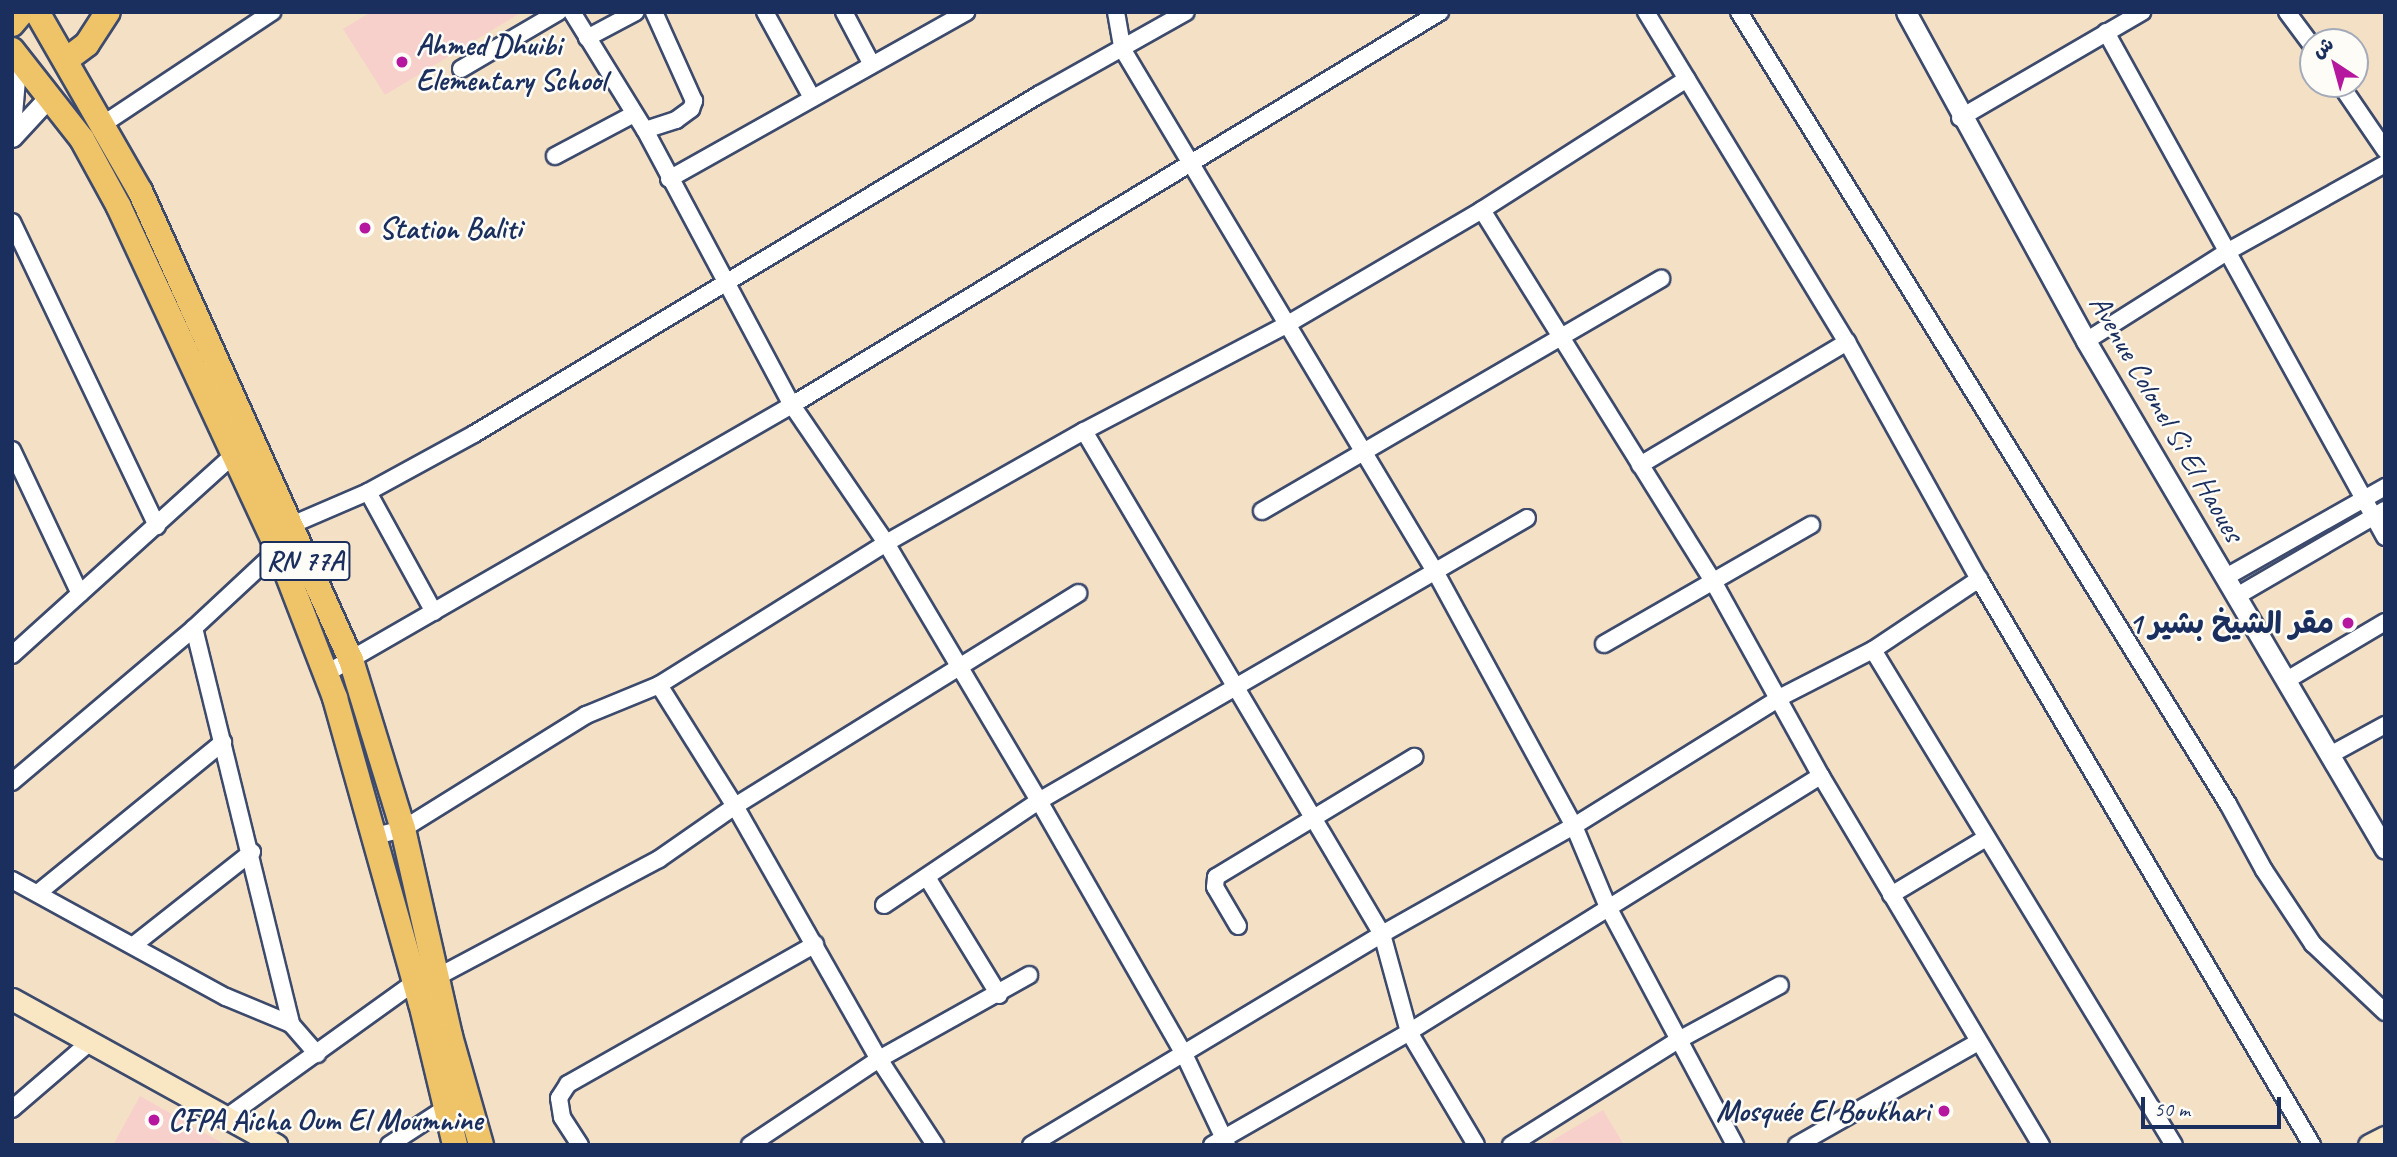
<!DOCTYPE html>
<html>
<head>
<meta charset="utf-8">
<style>
	body { margin:0 }
	#map { position:relative; width:2397px; height:1157px; overflow:hidden; background:#f4e0c4; font-family:Caveat,"Playpen Sans Arabic",sans-serif }
	div>[style] { position:absolute }
	.built>* { inset:0; background:#f7d0cc }
	.roads { filter:drop-shadow(2px 0 #3c4a6d) drop-shadow(-2px 0 #3c4a6d) drop-shadow(0 2px #3c4a6d) drop-shadow(0 -2px #3c4a6d) }
	.minor>* { height:16px; margin:-8px; padding:0 8px; transform-origin:8px; border-radius:8px; background:#fff }
	.tertiary>* { height:19px; margin:-9.5px; padding:0 9.5px; transform-origin:9.5px; border-radius:9.5px; background:#fff }
	.secondary>* { height:21px; margin:-10.5px; padding:0 10.5px; transform-origin:10.5px; border-radius:10.5px; background:#f9e7c3 }
	.primary>* { height:24px; margin:-12px; padding:0 12px; transform-origin:12px; border-radius:12px; background:#efc469 }
	.trunk>* { height:24px; margin:-12px; padding:0 12px; transform-origin:12px; border-radius:12px; background:#efc469 }
	.dots>* { width:19px; height:19px; translate:-50% -50%; box-sizing:border-box; border:4px solid #fdfcf7; border-radius:50% }
	span { translate:-50% -50%; white-space:nowrap; text-align:center; line-height:1.15; -webkit-text-stroke:5px #fdfcf7; paint-order:stroke }
	.shield-label span { padding:2px 5px; background:#fdfcf7; border:2px solid; border-radius:5px; -webkit-text-stroke-width:0 }
	.shield-label { font-size:28px; color:#1b2f5e; font-weight:700 }
	.poi-label { font-size:30px; color:#1b2f5e; font-weight:700 }
	.left { translate:0 -50%; text-align:left }
	.right { translate:-100% -50%; text-align:right }
	.street-label { font-size:30px; color:#1b2f5e }
	.frame { position:absolute; inset:0; border:14px solid #1b2f5e; pointer-events:none }
	.north { position:absolute; left:2299px; top:28px; width:70px; height:70px; box-sizing:border-box; background:#fdfcf7; border:2px solid #a3aaba; border-radius:50%; rotate:324deg; font-size:19px; font-weight:700; line-height:28px; text-align:center; color:#1b2f5e }
	.north::after { content:''; display:block; margin:auto; width:24px; height:32px; background:#b5179e; clip-path:polygon(50% 0,100% 100%,50% 72%,0 100%) }
	.scale { position:absolute; left:2141px; top:1097px; width:140px; height:32px; box-sizing:border-box; border:4px solid #1b2f5e; border-top:0; padding-left:9px; font-size:21px; line-height:24px; white-space:nowrap; color:#1b2f5e; -webkit-text-stroke:5px #fdfcf7; paint-order:stroke }
</style>
</head>
<body>
<div id="map">
	<div class="built">
		<i style="clip-path:polygon(371px 12px,522px 12px,385px 95px,343px 29px)"></i>
		<i style="clip-path:polygon(140px 1096px,226px 1145px,113px 1145px)"></i>
		<i style="clip-path:polygon(1603px 1110px,1624px 1145px,1545px 1145px)"></i>
	</div>
	<div class="roads">
		<div class="minor">
			<i style="left:572px;top:12px;width:139px;rotate:58.3deg"></i>
			<i style="left:645px;top:130px;width:312px;rotate:61.9deg"></i>
			<i style="left:792px;top:405px;width:167px;rotate:55.7deg"></i>
			<i style="left:886px;top:543px;width:300px;rotate:59.3deg"></i>
			<i style="left:1039px;top:801px;width:292px;rotate:60.2deg"></i>
			<i style="left:1184px;top:1054px;width:101px;rotate:64.7deg"></i>
			<i style="left:765px;top:12px;width:98px;rotate:61.3deg"></i>
			<i style="left:844px;top:12px;width:58px;rotate:62.1deg"></i>
			<i style="left:1116px;top:12px;width:39px;rotate:80deg"></i>
			<i style="left:1123px;top:50px;width:610px;rotate:59.1deg"></i>
			<i style="left:1436px;top:573px;width:288px;rotate:61.4deg"></i>
			<i style="left:1574px;top:826px;width:86px;rotate:67.3deg"></i>
			<i style="left:1607px;top:905px;width:272px;rotate:61.9deg"></i>
			<i style="left:1646px;top:12px;width:386px;rotate:58.7deg"></i>
			<i style="left:1847px;top:342px;width:271px;rotate:60.9deg"></i>
			<i style="left:1979px;top:579px;width:657px;rotate:59.53deg"></i>
			<i style="left:1739px;top:12px;width:931px;rotate:58.31deg"></i>
			<i style="left:2228px;top:804px;width:75px;rotate:61.4deg"></i>
			<i style="left:2264px;top:870px;width:89px;rotate:56.5deg"></i>
			<i style="left:2313px;top:944px;width:99px;rotate:43.4deg"></i>
			<i style="left:2287px;top:12px;width:44px;rotate:53.4deg"></i>
			<i style="left:2106px;top:32px;width:577px;rotate:61.08deg"></i>
			<i style="left:587px;top:38px;width:55px;rotate:-28deg"></i>
			<i style="left:461px;top:69px;width:113px;rotate:-30.4deg"></i>
			<i style="left:2340px;top:84px;width:80px;rotate:55.7deg"></i>
			<i style="left:1960px;top:118px;width:211px;rotate:-30.2deg"></i>
			<i style="left:105px;top:123px;width:201px;rotate:-33.6deg"></i>
			<i style="left:645px;top:130px;width:33px;rotate:-18deg"></i>
			<i style="left:676px;top:120px;width:19px;rotate:-36deg"></i>
			<i style="left:691px;top:109px;width:9px;rotate:-69deg"></i>
			<i style="left:694px;top:101px;width:98px;rotate:-114.2deg"></i>
			<i style="left:555px;top:156px;width:89px;rotate:-28deg"></i>
			<i style="left:669px;top:179px;width:341px;rotate:-29.3deg"></i>
			<i style="left:1482px;top:210px;width:439px;rotate:58.1deg"></i>
			<i style="left:1714px;top:583px;width:221px;rotate:61deg"></i>
			<i style="left:1821px;top:776px;width:430px;rotate:59.2deg"></i>
			<i style="left:12px;top:222px;width:337px;rotate:64.5deg"></i>
			<i style="left:2086px;top:341px;width:165px;rotate:-32.3deg"></i>
			<i style="left:2225px;top:253px;width:183px;rotate:-29.1deg"></i>
			<i style="left:1084px;top:431px;width:585px;rotate:59.36deg"></i>
			<i style="left:1382px;top:934px;width:102px;rotate:74.6deg"></i>
			<i style="left:1409px;top:1032px;width:131px;rotate:59.3deg"></i>
			<i style="left:12px;top:450px;width:159px;rotate:64.7deg"></i>
			<i style="left:1640px;top:465px;width:241px;rotate:-30.7deg"></i>
			<i style="left:368px;top:492px;width:137px;rotate:61.2deg"></i>
			<i style="left:1262px;top:511px;width:462px;rotate:-30.2deg"></i>
			<i style="left:2226px;top:577px;width:183px;rotate:-29.5deg"></i>
			<i style="left:2237px;top:596px;width:171px;rotate:-30.2deg"></i>
			<i style="left:194px;top:628px;width:408px;rotate:76.2deg"></i>
			<i style="left:291px;top:1024px;width:40px;rotate:49deg"></i>
			<i style="left:1604px;top:644px;width:239px;rotate:-29.9deg"></i>
			<i style="left:1873px;top:650px;width:579px;rotate:58.7deg"></i>
			<i style="left:12px;top:655px;width:304px;rotate:-42.1deg"></i>
			<i style="left:327px;top:673px;width:537px;rotate:-29.96deg"></i>
			<i style="left:792px;top:405px;width:758px;rotate:-31.24deg"></i>
			<i style="left:2287px;top:680px;width:114px;rotate:-30.6deg"></i>
			<i style="left:659px;top:685px;width:143px;rotate:57.9deg"></i>
			<i style="left:735px;top:806px;width:291px;rotate:60.4deg"></i>
			<i style="left:879px;top:1059px;width:103px;rotate:56.9deg"></i>
			<i style="left:2330px;top:755px;width:63px;rotate:-28.6deg"></i>
			<i style="left:12px;top:782px;width:238px;rotate:-40.2deg"></i>
			<i style="left:194px;top:628px;width:115px;rotate:-42.9deg"></i>
			<i style="left:278px;top:550px;width:26px;rotate:-65deg"></i>
			<i style="left:289px;top:526px;width:86px;rotate:-23.3deg"></i>
			<i style="left:368px;top:492px;width:121px;rotate:-28.7deg"></i>
			<i style="left:474px;top:434px;width:660px;rotate:-30.99deg"></i>
			<i style="left:1040px;top:94px;width:167px;rotate:-29.3deg"></i>
			<i style="left:375px;top:836px;width:29px;rotate:-14deg"></i>
			<i style="left:403px;top:829px;width:216px;rotate:-31.9deg"></i>
			<i style="left:586px;top:715px;width:79px;rotate:-22.3deg"></i>
			<i style="left:659px;top:685px;width:268px;rotate:-32deg"></i>
			<i style="left:886px;top:543px;width:227px;rotate:-29.5deg"></i>
			<i style="left:1084px;top:431px;width:228px;rotate:-27.7deg"></i>
			<i style="left:1286px;top:325px;width:227px;rotate:-30.4deg"></i>
			<i style="left:1482px;top:210px;width:243px;rotate:-32.6deg"></i>
			<i style="left:928px;top:879px;width:136px;rotate:58.5deg"></i>
			<i style="left:12px;top:880px;width:244px;rotate:28.7deg"></i>
			<i style="left:226px;top:997px;width:70px;rotate:22.6deg"></i>
			<i style="left:38px;top:893px;width:239px;rotate:-39.2deg"></i>
			<i style="left:1891px;top:895px;width:111px;rotate:-31deg"></i>
			<i style="left:884px;top:905px;width:187px;rotate:-33.9deg"></i>
			<i style="left:1039px;top:801px;width:564px;rotate:-30.11deg"></i>
			<i style="left:1238px;top:926px;width:45px;rotate:-120.5deg"></i>
			<i style="left:1215px;top:887px;width:10px;rotate:-84deg"></i>
			<i style="left:1216px;top:877px;width:232px;rotate:-31.2deg"></i>
			<i style="left:135px;top:944px;width:149px;rotate:-38.2deg"></i>
			<i style="left:12px;top:1109px;width:103px;rotate:-40.7deg"></i>
			<i style="left:227px;top:1117px;width:231px;rotate:-35.7deg"></i>
			<i style="left:415px;top:982px;width:25px;rotate:-14deg"></i>
			<i style="left:439px;top:976px;width:249px;rotate:-28deg"></i>
			<i style="left:659px;top:859px;width:93px;rotate:-34.9deg"></i>
			<i style="left:735px;top:806px;width:404px;rotate:-31.8deg"></i>
			<i style="left:389px;top:1145px;width:75px;rotate:-33.1deg"></i>
			<i style="left:580px;top:1145px;width:33px;rotate:-123deg"></i>
			<i style="left:562px;top:1117px;width:19px;rotate:-99deg"></i>
			<i style="left:559px;top:1098px;width:17px;rotate:-57deg"></i>
			<i style="left:568px;top:1084px;width:284px;rotate:-29.5deg"></i>
			<i style="left:750px;top:1145px;width:155px;rotate:-33.7deg"></i>
			<i style="left:879px;top:1059px;width:172px;rotate:-29.2deg"></i>
			<i style="left:1031px;top:1145px;width:410px;rotate:-31deg"></i>
			<i style="left:1382px;top:934px;width:220px;rotate:-29.4deg"></i>
			<i style="left:1574px;top:826px;width:244px;rotate:-31.9deg"></i>
			<i style="left:1781px;top:697px;width:103px;rotate:-27.1deg"></i>
			<i style="left:1873px;top:650px;width:128px;rotate:-33.8deg"></i>
			<i style="left:1212px;top:1145px;width:227px;rotate:-29.8deg"></i>
			<i style="left:1409px;top:1032px;width:485px;rotate:-31.9deg"></i>
			<i style="left:1511px;top:1145px;width:196px;rotate:-32.1deg"></i>
			<i style="left:1677px;top:1041px;width:117px;rotate:-28.5deg"></i>
			<i style="left:1797px;top:1145px;width:208px;rotate:-29.6deg"></i>
		</div>
		<div class="tertiary">
			<i style="left:1906px;top:12px;width:375px;rotate:61.3deg"></i>
			<i style="left:2086px;top:341px;width:589px;rotate:59.52deg"></i>
			<i style="left:12px;top:114px;width:58px;rotate:-85.1deg"></i>
			<i style="left:12px;top:137px;width:54px;rotate:-47.2deg"></i>
		</div>
		<div class="secondary">
			<i style="left:12px;top:999px;width:302px;rotate:28.9deg"></i>
			<i style="left:2369px;top:1145px;width:18px;rotate:-27deg"></i>
		</div>
		<div class="primary">
			<i style="left:37px;top:12px;width:207px;rotate:60.1deg"></i>
			<i style="left:140px;top:191px;width:514px;rotate:65.78deg"></i>
			<i style="left:351px;top:660px;width:177px;rotate:72.9deg"></i>
			<i style="left:403px;top:829px;width:212px;rotate:77.2deg"></i>
			<i style="left:450px;top:1036px;width:113px;rotate:74.1deg"></i>
			<i style="left:12px;top:50px;width:113px;rotate:51.8deg"></i>
			<i style="left:82px;top:139px;width:77px;rotate:61.4deg"></i>
			<i style="left:119px;top:207px;width:378px;rotate:65.1deg"></i>
			<i style="left:278px;top:550px;width:159px;rotate:68.9deg"></i>
			<i style="left:335px;top:698px;width:317px;rotate:74.3deg"></i>
			<i style="left:421px;top:1003px;width:146px;rotate:76.5deg"></i>
			<i style="left:66px;top:60px;width:26px;rotate:-37deg"></i>
			<i style="left:87px;top:44px;width:38px;rotate:-57deg"></i>
		</div>
		<div class="trunk">
			<i style="left:12px;top:24px;width:16px;rotate:-50deg"></i>
		</div>
	</div>
	<div class="dots">
		<i style="left:402px;top:62px;background:#b5179e"></i>
		<i style="left:365px;top:228px;background:#b5179e"></i>
		<i style="left:2348px;top:623px;background:#b5179e"></i>
		<i style="left:1944px;top:1111px;background:#b5179e"></i>
		<i style="left:154px;top:1120px;background:#b5179e"></i>
	</div>
	<div class="shield-label">
		<span style="left:305px;top:561px">RN 77A</span>
	</div>
	<div class="poi-label">
		<span class="left" style="left:416px;top:62px">Ahmed Dhuibi<br>Elementary School</span>
		<span class="left" style="left:379px;top:228px">Station Baliti</span>
		<span class="right" style="left:2334px;top:623px">مقر الشيخ بشير 1</span>
		<span class="right" style="left:1930px;top:1111px">Mosquée El Boukhari</span>
		<span class="left" style="left:168px;top:1120px">CFPA Aicha Oum El Moumnine</span>
	</div>
	<div class="street-label">
		<span style="left:2167px;top:418px;rotate:60deg">Avenue Colonel Si El Haoues</span>
	</div>
	<div class="frame"></div>
	<div class="north">ش</div>
	<div class="scale">50 m</div>
</div>
</body>
</html>
